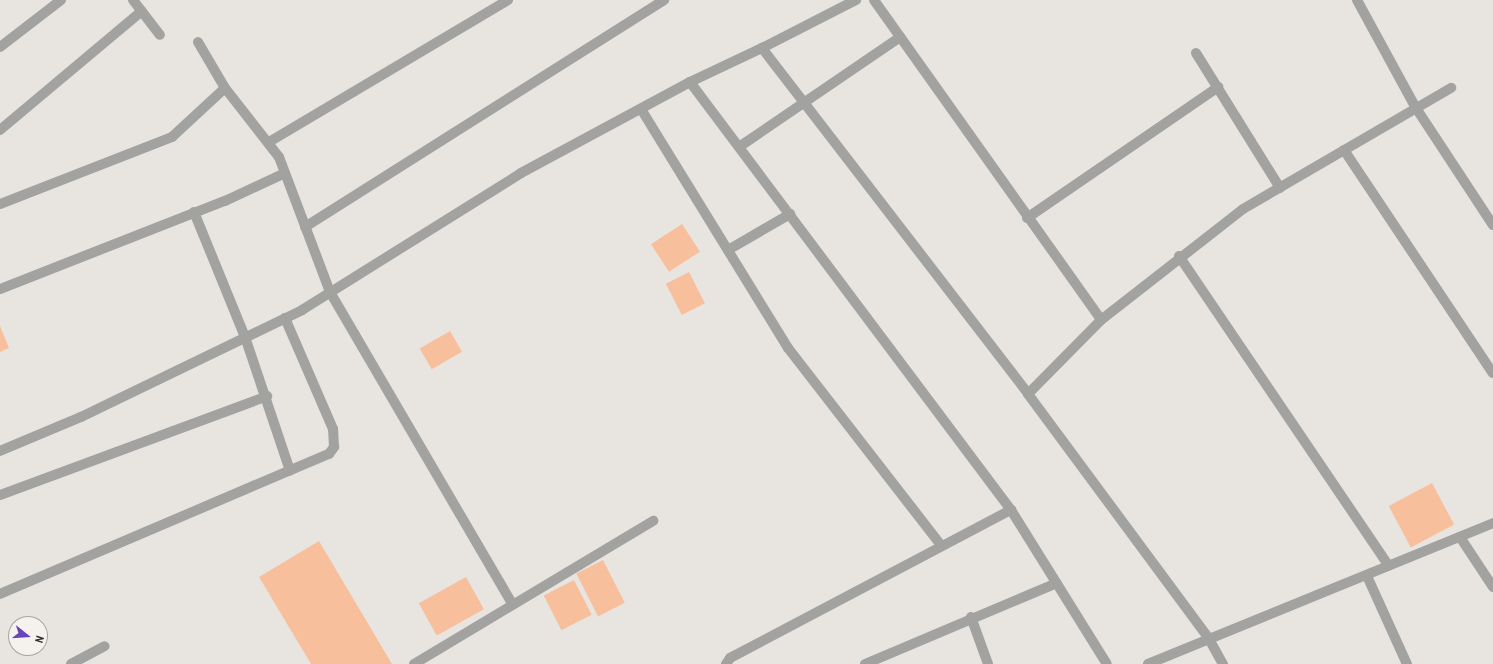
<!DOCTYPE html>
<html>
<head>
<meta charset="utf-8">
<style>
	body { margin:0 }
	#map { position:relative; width:1493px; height:664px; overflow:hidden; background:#e8e5e0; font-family:"Roboto Condensed",sans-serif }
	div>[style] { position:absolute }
	.building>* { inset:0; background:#f8bf9d; transform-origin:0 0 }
	.minor>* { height:10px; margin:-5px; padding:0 5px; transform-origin:5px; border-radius:5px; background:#a2a2a0 }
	span { translate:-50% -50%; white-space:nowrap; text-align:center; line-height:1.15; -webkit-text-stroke:3.5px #f5f2ee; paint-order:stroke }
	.north { position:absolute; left:8px; top:616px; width:40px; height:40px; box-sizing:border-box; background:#f5f2ee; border:1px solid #a7a4a1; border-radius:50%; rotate:107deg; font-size:11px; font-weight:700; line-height:16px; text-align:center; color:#31302e }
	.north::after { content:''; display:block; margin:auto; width:14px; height:18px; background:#6744bc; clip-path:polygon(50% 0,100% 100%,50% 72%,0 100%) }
</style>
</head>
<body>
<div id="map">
	<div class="building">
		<i style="left:682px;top:224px;width:33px;height:37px;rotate:57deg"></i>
		<i style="left:689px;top:272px;width:35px;height:26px;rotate:63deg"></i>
		<i style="clip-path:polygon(0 326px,9px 348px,0 352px)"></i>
		<i style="left:450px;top:331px;width:24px;height:35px;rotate:60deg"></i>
		<i style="left:1432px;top:483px;width:47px;height:49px;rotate:62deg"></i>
		<i style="clip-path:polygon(319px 541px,392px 664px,311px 664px,259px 577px)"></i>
		<i style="left:603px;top:560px;width:48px;height:30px;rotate:63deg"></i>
		<i style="left:466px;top:577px;width:37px;height:54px;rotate:61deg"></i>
		<i style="left:574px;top:580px;width:39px;height:34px;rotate:63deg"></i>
	</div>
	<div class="minor">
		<i style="left:133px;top:0;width:44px;rotate:52.4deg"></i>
		<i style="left:874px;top:0;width:392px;rotate:54.6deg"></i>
		<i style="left:1357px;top:0;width:123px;rotate:61.4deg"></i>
		<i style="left:1416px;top:108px;width:140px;rotate:56.7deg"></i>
		<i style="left:198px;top:42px;width:53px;rotate:59.6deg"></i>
		<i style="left:225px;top:88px;width:88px;rotate:52deg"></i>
		<i style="left:279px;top:157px;width:144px;rotate:69.3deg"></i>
		<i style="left:330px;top:292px;width:360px;rotate:59.7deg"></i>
		<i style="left:0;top:47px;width:77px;rotate:-37.6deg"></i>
		<i style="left:762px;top:48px;width:106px;rotate:-27.1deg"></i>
		<i style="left:1196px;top:53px;width:159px;rotate:58.1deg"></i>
		<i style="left:690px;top:82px;width:535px;rotate:53.13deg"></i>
		<i style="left:1011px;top:510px;width:181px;rotate:58.1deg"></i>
		<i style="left:641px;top:109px;width:281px;rotate:58.4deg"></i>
		<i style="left:788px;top:348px;width:249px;rotate:52.2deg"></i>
		<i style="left:0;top:130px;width:185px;rotate:-40deg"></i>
		<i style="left:269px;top:142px;width:278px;rotate:-30.7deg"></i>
		<i style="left:739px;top:147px;width:195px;rotate:-34.3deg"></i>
		<i style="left:1344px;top:150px;width:268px;rotate:56.3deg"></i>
		<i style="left:0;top:204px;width:185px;rotate:-21.3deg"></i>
		<i style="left:172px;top:137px;width:72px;rotate:-42.8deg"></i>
		<i style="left:194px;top:212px;width:135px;rotate:67.8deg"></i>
		<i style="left:245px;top:337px;width:141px;rotate:71.4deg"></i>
		<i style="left:1027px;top:218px;width:232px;rotate:-34.4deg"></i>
		<i style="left:305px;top:227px;width:425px;rotate:-32.3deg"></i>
		<i style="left:728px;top:250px;width:72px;rotate:-30.1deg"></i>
		<i style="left:1179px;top:256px;width:374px;rotate:55.9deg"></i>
		<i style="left:0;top:289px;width:242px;rotate:-21.4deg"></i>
		<i style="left:225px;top:201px;width:66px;rotate:-25deg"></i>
		<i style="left:1028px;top:394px;width:104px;rotate:-45.4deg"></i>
		<i style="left:1101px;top:320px;width:180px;rotate:-38deg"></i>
		<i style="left:1243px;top:209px;width:241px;rotate:-30.2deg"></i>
		<i style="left:0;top:451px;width:88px;rotate:-22.8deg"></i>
		<i style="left:81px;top:417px;width:246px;rotate:-25.8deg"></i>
		<i style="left:302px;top:310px;width:258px;rotate:-32deg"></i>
		<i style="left:521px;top:173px;width:192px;rotate:-28.3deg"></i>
		<i style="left:690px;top:82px;width:80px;rotate:-25.3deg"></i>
		<i style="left:762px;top:48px;width:436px;rotate:52.4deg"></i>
		<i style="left:1028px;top:394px;width:305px;rotate:53.5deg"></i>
		<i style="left:1209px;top:639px;width:29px;rotate:61deg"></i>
		<i style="left:0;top:495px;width:285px;rotate:-20.3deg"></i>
		<i style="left:1460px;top:537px;width:60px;rotate:56.6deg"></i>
		<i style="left:1367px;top:576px;width:97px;rotate:65.6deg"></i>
		<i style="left:0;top:594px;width:358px;rotate:-23.1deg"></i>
		<i style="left:329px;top:454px;width:9px;rotate:-54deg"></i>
		<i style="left:334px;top:447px;width:18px;rotate:-93deg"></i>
		<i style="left:333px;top:429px;width:121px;rotate:-113.4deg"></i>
		<i style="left:971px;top:617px;width:50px;rotate:70.1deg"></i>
		<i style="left:71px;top:664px;width:38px;rotate:-28deg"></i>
		<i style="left:414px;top:664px;width:279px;rotate:-30.9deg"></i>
		<i style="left:726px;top:664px;width:7px;rotate:-56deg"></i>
		<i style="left:730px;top:658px;width:318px;rotate:-27.8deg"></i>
		<i style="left:865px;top:664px;width:208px;rotate:-22.9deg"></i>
		<i style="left:1148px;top:664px;width:373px;rotate:-22.2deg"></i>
	</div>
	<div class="north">N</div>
</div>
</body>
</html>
